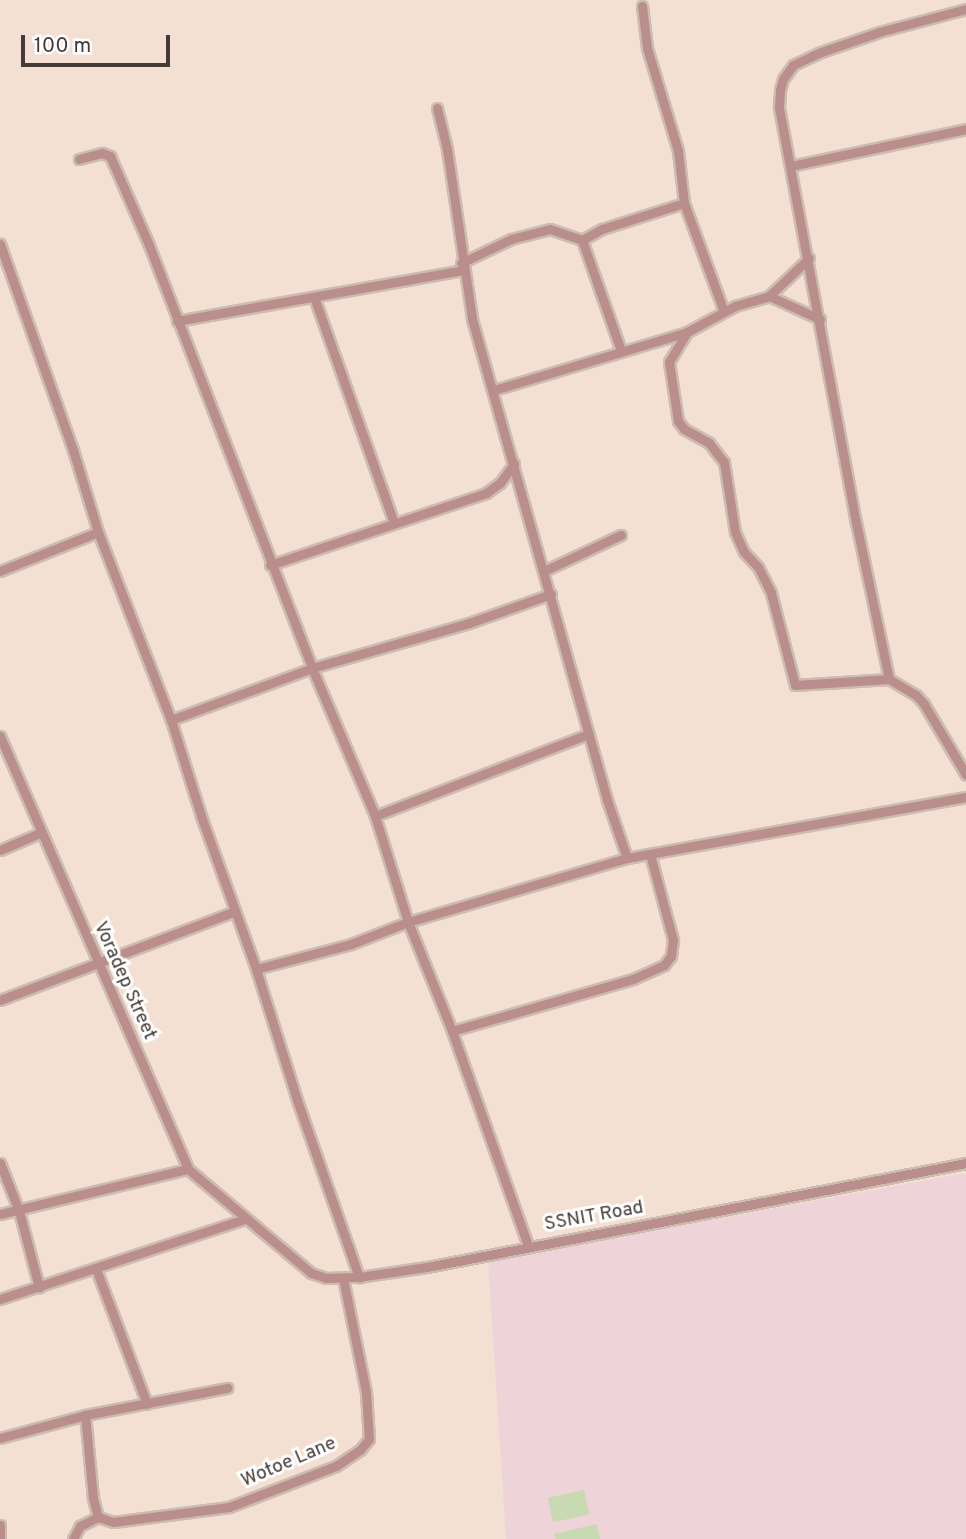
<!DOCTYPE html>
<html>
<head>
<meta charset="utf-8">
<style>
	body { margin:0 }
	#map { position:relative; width:966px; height:1539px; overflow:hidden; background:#f4e0d3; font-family:Overpass,sans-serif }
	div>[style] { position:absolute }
	.education>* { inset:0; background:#eed3d8 }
	.green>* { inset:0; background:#c7dab2; transform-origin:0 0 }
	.roads { filter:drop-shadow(2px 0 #cdbcb0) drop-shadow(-2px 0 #cdbcb0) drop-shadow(0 2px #cdbcb0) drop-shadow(0 -2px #cdbcb0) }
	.minor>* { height:9px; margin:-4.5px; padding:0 4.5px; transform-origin:4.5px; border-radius:4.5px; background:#bb8e8e }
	span { translate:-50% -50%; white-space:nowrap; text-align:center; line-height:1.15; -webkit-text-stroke:6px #fff; paint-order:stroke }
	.street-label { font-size:19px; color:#433b36 }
	.scale { position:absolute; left:21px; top:35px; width:149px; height:32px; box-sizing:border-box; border:4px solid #433b36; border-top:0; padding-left:9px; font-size:21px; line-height:24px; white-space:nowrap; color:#433b36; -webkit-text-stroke:5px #fff; paint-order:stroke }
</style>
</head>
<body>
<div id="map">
	<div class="education">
		<i style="clip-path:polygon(966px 1173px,966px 1539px,506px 1539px,488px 1261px)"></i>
	</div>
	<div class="green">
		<i style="left:584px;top:1490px;width:25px;height:37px;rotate:78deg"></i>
		<i style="clip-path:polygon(597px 1524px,600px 1539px,556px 1539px,554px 1534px)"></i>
	</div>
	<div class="roads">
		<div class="minor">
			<i style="left:642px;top:6px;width:42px;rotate:83.2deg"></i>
			<i style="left:647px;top:48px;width:108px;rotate:73.2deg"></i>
			<i style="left:678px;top:151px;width:52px;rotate:83.4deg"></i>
			<i style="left:684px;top:203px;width:116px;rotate:69.8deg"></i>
			<i style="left:437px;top:108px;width:42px;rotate:76.3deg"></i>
			<i style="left:447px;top:149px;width:172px;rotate:81.6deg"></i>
			<i style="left:472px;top:319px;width:500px;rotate:74.3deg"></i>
			<i style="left:607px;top:800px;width:61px;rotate:71deg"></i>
			<i style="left:79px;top:159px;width:24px;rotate:-15deg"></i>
			<i style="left:102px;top:153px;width:9px;rotate:21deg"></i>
			<i style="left:110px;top:156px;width:97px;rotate:66.3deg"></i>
			<i style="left:149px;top:245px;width:453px;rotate:68.9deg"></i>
			<i style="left:312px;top:668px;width:163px;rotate:-16deg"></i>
			<i style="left:469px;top:623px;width:87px;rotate:-19.5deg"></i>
			<i style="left:791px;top:166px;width:179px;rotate:-11.9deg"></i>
			<i style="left:582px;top:240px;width:23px;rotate:-29deg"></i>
			<i style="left:602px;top:229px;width:86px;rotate:-17.6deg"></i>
			<i style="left:0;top:244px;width:219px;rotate:70.5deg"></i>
			<i style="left:73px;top:450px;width:86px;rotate:73deg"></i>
			<i style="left:98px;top:532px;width:202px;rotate:68.8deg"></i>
			<i style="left:171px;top:720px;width:101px;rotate:72.6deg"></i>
			<i style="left:201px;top:816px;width:163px;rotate:70.2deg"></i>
			<i style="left:256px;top:969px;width:137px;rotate:72.6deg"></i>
			<i style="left:297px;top:1100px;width:188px;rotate:70.7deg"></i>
			<i style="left:461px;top:263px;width:55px;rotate:-25.6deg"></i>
			<i style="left:511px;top:239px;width:40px;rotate:-14.4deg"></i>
			<i style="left:550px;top:229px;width:34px;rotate:19deg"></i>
			<i style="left:582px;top:240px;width:118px;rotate:70.6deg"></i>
			<i style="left:769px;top:296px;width:55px;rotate:-43.5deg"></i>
			<i style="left:314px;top:297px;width:240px;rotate:70.5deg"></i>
			<i style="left:177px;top:321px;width:290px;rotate:-10.1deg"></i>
			<i style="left:687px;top:332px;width:35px;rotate:121deg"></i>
			<i style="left:669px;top:362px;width:60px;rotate:81.3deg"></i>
			<i style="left:678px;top:421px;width:10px;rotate:53deg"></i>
			<i style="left:684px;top:429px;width:29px;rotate:29deg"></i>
			<i style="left:709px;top:443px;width:24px;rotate:52deg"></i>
			<i style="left:724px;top:462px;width:71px;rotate:81.1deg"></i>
			<i style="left:735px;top:532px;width:22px;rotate:66deg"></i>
			<i style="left:744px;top:552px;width:21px;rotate:47deg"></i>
			<i style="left:758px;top:567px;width:29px;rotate:63deg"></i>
			<i style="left:771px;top:593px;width:95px;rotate:75.4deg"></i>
			<i style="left:795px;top:685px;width:94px;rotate:-3.7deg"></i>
			<i style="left:889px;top:679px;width:31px;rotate:31deg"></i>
			<i style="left:916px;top:695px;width:12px;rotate:48deg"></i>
			<i style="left:924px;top:704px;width:82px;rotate:59.4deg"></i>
			<i style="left:494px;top:390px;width:202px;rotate:-16.7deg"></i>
			<i style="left:687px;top:332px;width:55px;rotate:-28.4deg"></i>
			<i style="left:735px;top:306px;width:35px;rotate:-16deg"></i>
			<i style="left:769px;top:296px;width:56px;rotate:24.3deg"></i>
			<i style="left:270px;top:565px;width:228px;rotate:-18.4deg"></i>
			<i style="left:486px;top:493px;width:17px;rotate:-36deg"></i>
			<i style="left:500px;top:483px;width:24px;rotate:-54deg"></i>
			<i style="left:0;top:571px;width:105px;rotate:-21.7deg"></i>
			<i style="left:544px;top:571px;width:85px;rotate:-25.1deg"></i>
			<i style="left:889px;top:679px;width:159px;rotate:-101.9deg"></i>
			<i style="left:856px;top:523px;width:424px;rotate:-100.5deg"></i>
			<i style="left:779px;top:106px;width:16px;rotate:-86deg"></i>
			<i style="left:780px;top:90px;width:11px;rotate:-75deg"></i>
			<i style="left:783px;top:79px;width:17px;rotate:-54deg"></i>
			<i style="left:793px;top:65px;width:31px;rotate:-25deg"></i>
			<i style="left:821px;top:52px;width:61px;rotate:-19deg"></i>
			<i style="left:879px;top:32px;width:90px;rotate:-14.8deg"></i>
			<i style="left:171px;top:720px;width:150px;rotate:-20.2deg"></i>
			<i style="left:312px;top:668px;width:161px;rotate:66.9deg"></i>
			<i style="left:375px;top:816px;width:111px;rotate:72.7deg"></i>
			<i style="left:408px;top:922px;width:118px;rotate:68deg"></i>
			<i style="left:452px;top:1031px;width:228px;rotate:70.5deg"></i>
			<i style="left:0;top:736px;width:472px;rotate:66.5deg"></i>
			<i style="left:188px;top:1169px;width:161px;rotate:40.2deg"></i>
			<i style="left:311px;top:1273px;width:16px;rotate:18deg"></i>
			<i style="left:326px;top:1278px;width:33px;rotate:-2deg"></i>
			<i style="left:359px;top:1277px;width:69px;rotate:-8.4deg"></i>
			<i style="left:427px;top:1267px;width:549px;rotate:-10.92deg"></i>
			<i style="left:375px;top:816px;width:229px;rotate:-21deg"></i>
			<i style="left:0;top:850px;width:43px;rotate:-23deg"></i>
			<i style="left:256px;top:969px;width:98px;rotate:-14.7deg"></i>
			<i style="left:351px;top:944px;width:61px;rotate:-21.1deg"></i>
			<i style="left:408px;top:922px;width:228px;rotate:-16.3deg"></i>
			<i style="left:627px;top:858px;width:344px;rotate:-10.2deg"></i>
			<i style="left:0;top:1000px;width:249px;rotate:-20.7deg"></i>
			<i style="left:452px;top:1031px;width:188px;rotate:-16deg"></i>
			<i style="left:633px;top:979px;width:34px;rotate:-24deg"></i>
			<i style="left:664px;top:965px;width:11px;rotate:-52deg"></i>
			<i style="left:671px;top:956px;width:16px;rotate:-83deg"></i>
			<i style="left:673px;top:940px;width:89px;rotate:-105deg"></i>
			<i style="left:0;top:1163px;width:52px;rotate:68.4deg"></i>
			<i style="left:19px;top:1211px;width:79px;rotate:75.3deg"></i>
			<i style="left:0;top:1214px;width:193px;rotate:-13.5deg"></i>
			<i style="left:96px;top:1269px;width:144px;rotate:69.3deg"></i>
			<i style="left:0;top:1299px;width:258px;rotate:-18.1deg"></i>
			<i style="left:0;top:1438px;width:88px;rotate:-15.1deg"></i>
			<i style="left:85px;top:1415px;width:145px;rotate:-10.8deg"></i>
			<i style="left:98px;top:1517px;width:16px;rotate:18deg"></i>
			<i style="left:113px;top:1522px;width:117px;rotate:-7.4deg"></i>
			<i style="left:229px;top:1507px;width:115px;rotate:-21deg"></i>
			<i style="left:336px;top:1466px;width:29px;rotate:-34deg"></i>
			<i style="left:360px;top:1450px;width:14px;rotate:-51deg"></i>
			<i style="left:369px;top:1439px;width:47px;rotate:-93.7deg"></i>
			<i style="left:366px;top:1392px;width:116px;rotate:-101.4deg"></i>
			<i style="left:0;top:1525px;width:14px;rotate:90deg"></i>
			<i style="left:73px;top:1539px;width:15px;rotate:-62deg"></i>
			<i style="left:80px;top:1526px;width:20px;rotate:-27deg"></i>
			<i style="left:98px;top:1517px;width:20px;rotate:-105deg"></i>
			<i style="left:93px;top:1498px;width:83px;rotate:-95.5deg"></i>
		</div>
	</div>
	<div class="street-label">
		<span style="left:124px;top:981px;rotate:66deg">Voradep Street</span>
		<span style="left:594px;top:1217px;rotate:-10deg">SSNIT Road</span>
		<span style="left:289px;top:1463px;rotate:-23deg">Wotoe Lane</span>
	</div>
	<div class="scale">100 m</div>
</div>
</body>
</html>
